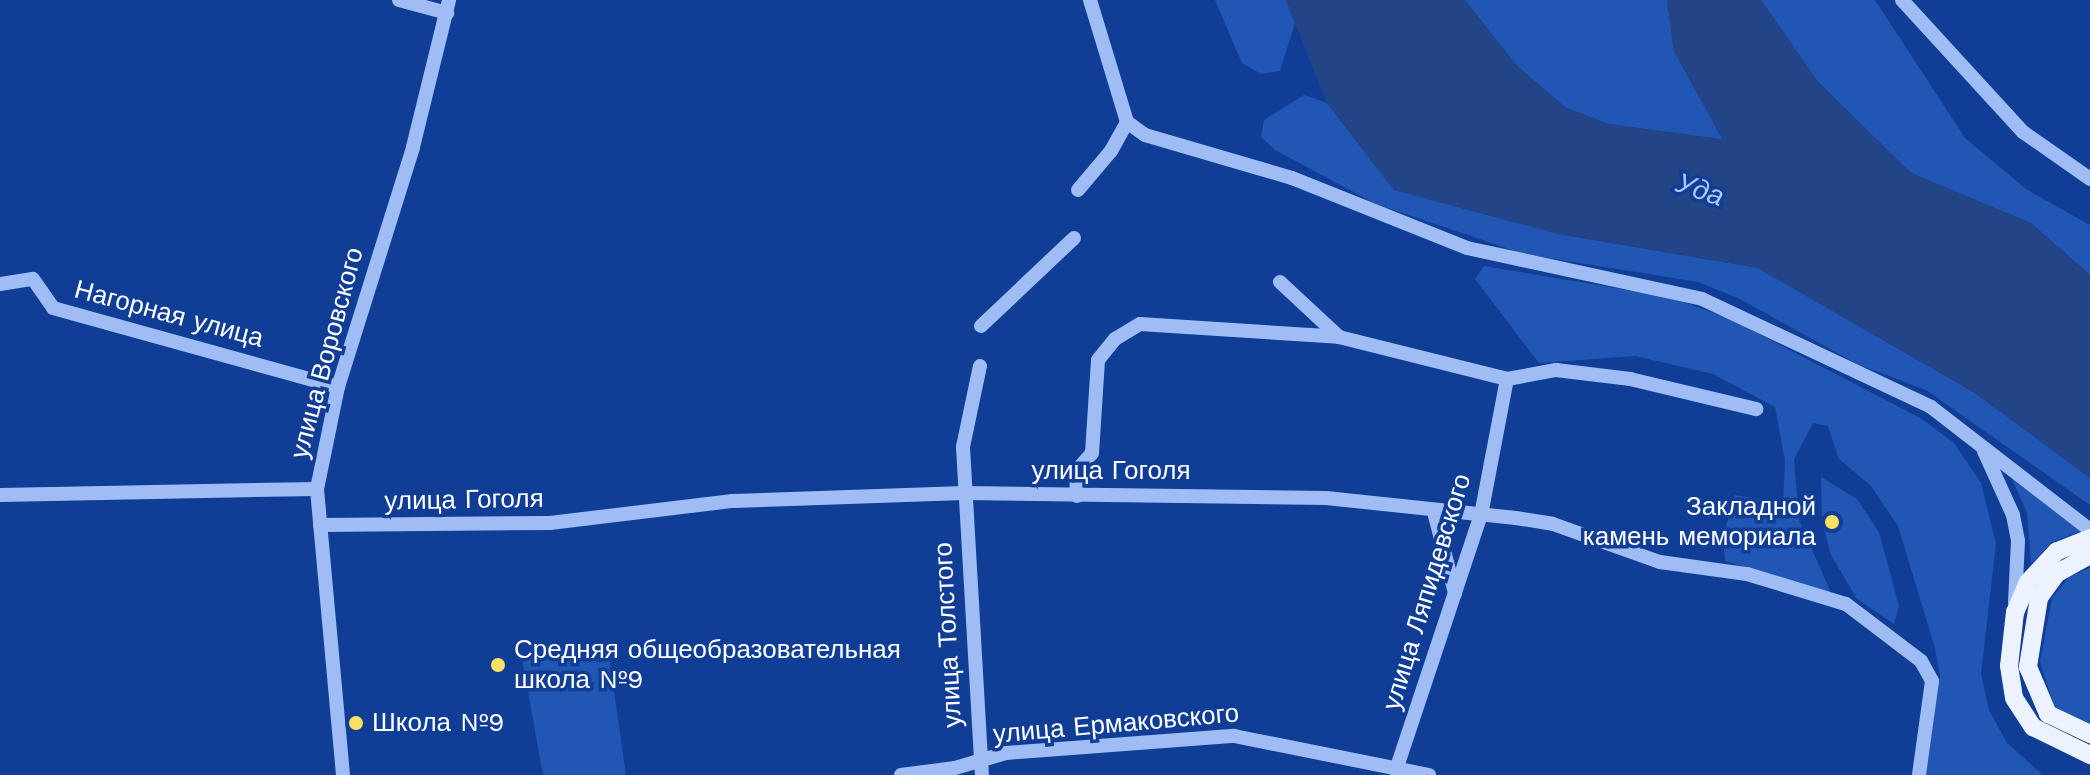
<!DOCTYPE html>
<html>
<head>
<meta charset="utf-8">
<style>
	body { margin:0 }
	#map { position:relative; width:2090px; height:775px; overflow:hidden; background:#103e96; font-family:"Work Sans",sans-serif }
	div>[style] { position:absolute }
	.green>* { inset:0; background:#2256b5 }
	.water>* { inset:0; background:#234588 }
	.minor>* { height:14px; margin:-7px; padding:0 7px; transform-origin:7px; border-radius:7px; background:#9fbdf4 }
	.major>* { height:18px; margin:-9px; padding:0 9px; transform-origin:9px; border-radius:9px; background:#ecf2ff }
	.dots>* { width:22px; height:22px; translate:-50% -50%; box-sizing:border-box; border:4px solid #103e96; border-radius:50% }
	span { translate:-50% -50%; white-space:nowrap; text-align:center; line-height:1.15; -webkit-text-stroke:7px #103e96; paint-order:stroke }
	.street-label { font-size:26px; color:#fff }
	.poi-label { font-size:26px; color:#fff }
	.right { translate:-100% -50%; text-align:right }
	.left { translate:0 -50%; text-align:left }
	.water-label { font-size:28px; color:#acc8fb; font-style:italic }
</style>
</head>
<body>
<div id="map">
	<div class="green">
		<i style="clip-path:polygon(1215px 0,1286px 0,1295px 23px,1280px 71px,1261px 74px,1242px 63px)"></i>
		<i style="clip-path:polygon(1465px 0,1667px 0,1674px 51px,1723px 140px,1609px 124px,1566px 108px,1516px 65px)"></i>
		<i style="clip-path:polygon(1761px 0,1875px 0,1965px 138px,2026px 189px,2090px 225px,2090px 275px,2031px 223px,1911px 173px,1818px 82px)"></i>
		<i style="clip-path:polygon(1304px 95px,1327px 103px,1394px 190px,1559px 234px,1758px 268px,1975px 393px,2090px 478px,2090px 505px,1926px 390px,1857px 364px,1740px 299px,1698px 282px,1524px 254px,1376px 204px,1275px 150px,1261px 137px,1264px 120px)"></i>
		<i style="clip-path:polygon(1484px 266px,1669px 297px,1728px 318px,1922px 419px,1954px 443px,1981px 483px,1996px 544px,1981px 674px,1989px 710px,2007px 743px,2043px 775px,1921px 775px,1940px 676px,1935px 648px,1898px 526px,1871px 486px,1839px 459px,1828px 426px,1813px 423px,1794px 459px,1799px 520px,1832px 595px,1725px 561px,1723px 537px,1735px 495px,1783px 503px,1785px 461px,1775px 407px,1713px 374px,1635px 356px,1539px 363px,1475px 279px)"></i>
		<i style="clip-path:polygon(1821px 477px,1857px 499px,1879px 532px,1899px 606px,1894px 624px,1857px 599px,1831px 555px,1822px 522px)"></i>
		<i style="clip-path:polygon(2012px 479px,2081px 531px,2052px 542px,2031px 564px,2027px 513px)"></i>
		<i style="clip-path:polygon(2090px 568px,2090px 726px,2055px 708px,2040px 662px,2052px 598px,2069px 577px)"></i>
		<i style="clip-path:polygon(608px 648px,626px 775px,543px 775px,522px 659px)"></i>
	</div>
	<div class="water">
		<i style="clip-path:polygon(1286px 0,1465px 0,1516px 65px,1566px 108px,1609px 124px,1722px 139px,1674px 51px,1667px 0,1761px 0,1818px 82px,1911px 173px,2031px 223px,2090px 275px,2090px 478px,1975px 393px,1758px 268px,1559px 234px,1394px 190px,1327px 103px)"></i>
	</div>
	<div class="minor">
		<i style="left:399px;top:0;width:50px;rotate:15.2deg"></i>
		<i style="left:1090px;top:0;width:127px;rotate:73.1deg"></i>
		<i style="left:1127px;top:122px;width:22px;rotate:36deg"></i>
		<i style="left:1145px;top:135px;width:153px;rotate:16.3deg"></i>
		<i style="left:1292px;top:178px;width:188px;rotate:21.8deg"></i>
		<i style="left:1467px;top:248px;width:240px;rotate:12.2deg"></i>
		<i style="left:1702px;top:299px;width:253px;rotate:25.2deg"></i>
		<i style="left:1931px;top:407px;width:201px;rotate:37.7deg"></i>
		<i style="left:1902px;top:0;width:179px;rotate:47.5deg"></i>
		<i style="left:2023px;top:132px;width:82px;rotate:35deg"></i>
		<i style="left:1078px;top:190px;width:51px;rotate:-49.8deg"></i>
		<i style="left:1111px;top:151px;width:33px;rotate:-61deg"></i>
		<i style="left:1280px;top:282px;width:81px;rotate:43deg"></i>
		<i style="left:0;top:284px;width:33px;rotate:-9deg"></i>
		<i style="left:33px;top:279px;width:35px;rotate:55deg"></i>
		<i style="left:53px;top:308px;width:296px;rotate:15.5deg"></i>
		<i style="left:981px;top:326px;width:128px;rotate:-43.4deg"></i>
		<i style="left:980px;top:366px;width:83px;rotate:101.9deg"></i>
		<i style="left:963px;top:447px;width:329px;rotate:86.7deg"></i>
		<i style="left:1984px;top:451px;width:70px;rotate:65.6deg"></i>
		<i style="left:2013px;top:515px;width:26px;rotate:79deg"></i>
		<i style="left:2018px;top:541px;width:62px;rotate:92.8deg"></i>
		<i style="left:0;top:495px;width:317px;rotate:-1.1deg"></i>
		<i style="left:1077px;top:496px;width:25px;rotate:-92deg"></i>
		<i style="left:1076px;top:471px;width:24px;rotate:-48deg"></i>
		<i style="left:1092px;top:453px;width:93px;rotate:-86.3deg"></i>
		<i style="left:1098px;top:360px;width:27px;rotate:-51deg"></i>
		<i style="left:1115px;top:339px;width:29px;rotate:-31deg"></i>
		<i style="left:1140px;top:324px;width:199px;rotate:3.7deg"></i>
		<i style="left:1339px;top:337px;width:173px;rotate:14deg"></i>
		<i style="left:1507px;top:379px;width:50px;rotate:-10.4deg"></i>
		<i style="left:1556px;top:370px;width:75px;rotate:6.9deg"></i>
		<i style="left:1630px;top:379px;width:130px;rotate:13.4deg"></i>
		<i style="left:1434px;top:512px;width:84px;rotate:75.5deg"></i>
		<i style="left:320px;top:525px;width:230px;rotate:-0.5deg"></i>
		<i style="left:550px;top:523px;width:184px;rotate:-6.9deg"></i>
		<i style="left:733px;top:501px;width:231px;rotate:-2deg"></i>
		<i style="left:964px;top:493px;width:362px;rotate:0.8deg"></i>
		<i style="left:1326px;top:498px;width:191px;rotate:6deg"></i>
		<i style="left:1516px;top:518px;width:37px;rotate:9deg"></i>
		<i style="left:1553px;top:524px;width:114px;rotate:19.6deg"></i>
		<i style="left:1660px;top:562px;width:88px;rotate:7.9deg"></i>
		<i style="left:1747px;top:574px;width:103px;rotate:16.9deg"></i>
		<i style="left:1846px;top:604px;width:94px;rotate:37.2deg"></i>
		<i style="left:1921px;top:661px;width:23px;rotate:61deg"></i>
		<i style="left:1932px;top:681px;width:95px;rotate:97.9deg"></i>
		<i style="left:1396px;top:770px;width:269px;rotate:-71.6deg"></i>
		<i style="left:1481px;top:515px;width:138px;rotate:-79.2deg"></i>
		<i style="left:343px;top:775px;width:287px;rotate:-95.2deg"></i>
		<i style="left:317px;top:489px;width:104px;rotate:-78.4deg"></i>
		<i style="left:338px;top:387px;width:251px;rotate:-72.6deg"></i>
		<i style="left:413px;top:147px;width:151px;rotate:-76.2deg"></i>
		<i style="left:901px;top:775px;width:54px;rotate:-7.4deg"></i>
		<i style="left:955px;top:768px;width:53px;rotate:-16.4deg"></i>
		<i style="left:1006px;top:753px;width:229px;rotate:-4.3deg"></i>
		<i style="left:1234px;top:736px;width:199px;rotate:11.3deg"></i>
	</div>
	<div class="major">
		<i style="left:2090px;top:538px;width:35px;rotate:158deg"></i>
		<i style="left:2057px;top:551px;width:42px;rotate:133.1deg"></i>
		<i style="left:2028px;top:582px;width:33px;rotate:113deg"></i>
		<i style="left:2015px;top:612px;width:54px;rotate:96.3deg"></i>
		<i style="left:2009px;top:666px;width:32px;rotate:81deg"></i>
		<i style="left:2014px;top:698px;width:35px;rotate:57deg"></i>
		<i style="left:2033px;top:727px;width:64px;rotate:26.2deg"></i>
		<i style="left:2090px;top:555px;width:38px;rotate:151deg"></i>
		<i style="left:2057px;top:573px;width:31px;rotate:126deg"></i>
		<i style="left:2039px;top:598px;width:70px;rotate:99.1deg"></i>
		<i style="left:2028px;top:667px;width:51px;rotate:66.9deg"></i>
		<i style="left:2048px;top:714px;width:47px;rotate:25.5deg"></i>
	</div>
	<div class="dots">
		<i style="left:1832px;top:522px;background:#ffe162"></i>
		<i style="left:498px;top:665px;background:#ffe162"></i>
		<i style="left:356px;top:723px;background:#ffe162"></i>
	</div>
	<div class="street-label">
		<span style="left:169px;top:314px;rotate:15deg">Нагорная улица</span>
		<span style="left:327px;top:353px;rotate:-75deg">улица Воровского</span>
		<span style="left:1111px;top:471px">улица Гоголя</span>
		<span style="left:464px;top:500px;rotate:-1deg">улица Гоголя</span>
		<span style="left:1427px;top:592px;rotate:-73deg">улица Ляпидевского</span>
		<span style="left:948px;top:635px;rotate:-93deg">улица Толстого</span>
		<span style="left:1116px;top:724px;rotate:-5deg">улица Ермаковского</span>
	</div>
	<div class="poi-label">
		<span class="right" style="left:1816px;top:522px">Закладной<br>камень мемориала</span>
		<span class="left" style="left:514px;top:665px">Средняя общеобразовательная<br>школа №9</span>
		<span class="left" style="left:372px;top:723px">Школа №9</span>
	</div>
	<div class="water-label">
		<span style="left:1700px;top:190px;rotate:19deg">Уда</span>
	</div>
</div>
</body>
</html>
